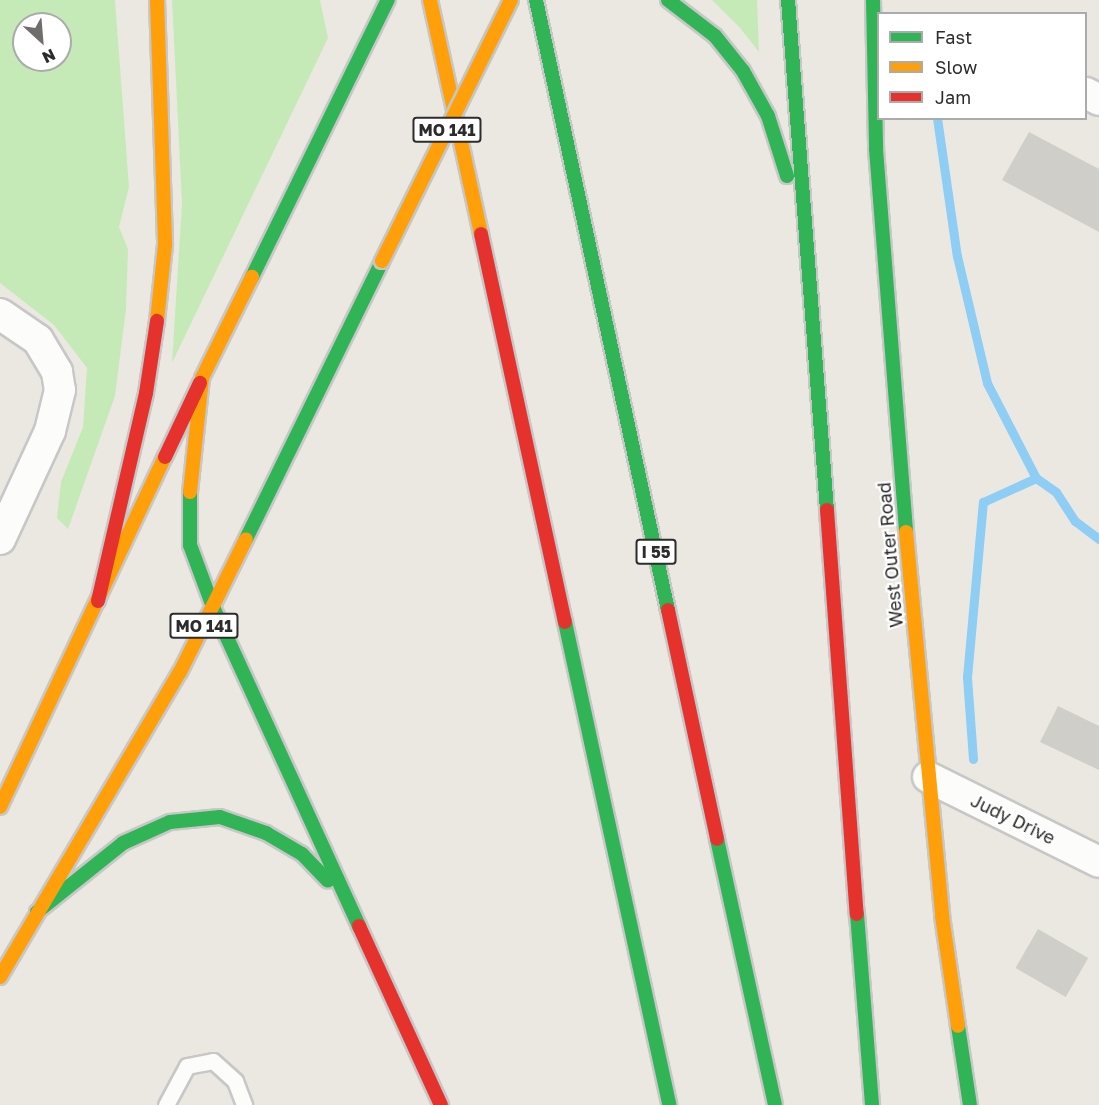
<!DOCTYPE html>
<html>
<head>
<meta charset="utf-8">
<style>
	body { margin:0 }
	#map { position:relative; width:1099px; height:1105px; overflow:hidden; background:#ebe8e1; font-family:"Golos Text",sans-serif }
	div>[style] { position:absolute }
	.green>* { inset:0; background:#c6eab7 }
	.stream>* { height:9px; margin:-4.5px; padding:0 4.5px; transform-origin:4.5px; border-radius:4.5px; background:#8ecdf4 }
	.building>* { inset:0; background:#cfcec8; transform-origin:0 0 }
	.roads { filter:drop-shadow(2px 0 #c8c7c7) drop-shadow(-2px 0 #c8c7c7) drop-shadow(0 2px #c8c7c7) drop-shadow(0 -2px #c8c7c7) }
	.lane>* { height:15px; margin:-7.5px; padding:0 7.5px; transform-origin:7.5px; border-radius:7.5px; background:#fcfcfa }
	.street>* { height:30px; margin:-15px; padding:0 15px; transform-origin:15px; border-radius:15px; background:#fcfcfa }
	.fast>* { height:14px; margin:-7px; padding:0 7px; transform-origin:7px; border-radius:7px; background:#30b455 }
	.slow>* { height:14px; margin:-7px; padding:0 7px; transform-origin:7px; border-radius:7px; background:#ff9f0a }
	.jam>* { height:14px; margin:-7px; padding:0 7px; transform-origin:7px; border-radius:7px; background:#e5322d }
	.bridges { filter:drop-shadow(2px 0 #c6c5c2) drop-shadow(-2px 0 #c6c5c2) drop-shadow(0 2px #c6c5c2) drop-shadow(0 -2px #c6c5c2) }
	.slow-bridge>* { height:14px; margin:-7px; padding:0 7px; transform-origin:7px; border-radius:7px; background:#ff9f0a }
	span { translate:-50% -50%; white-space:nowrap; text-align:center; line-height:1.15; -webkit-text-stroke:4.5px #fff; paint-order:stroke }
	.shield-label span { padding:2px 4px; background:#fff; border:2px solid; border-radius:4px; -webkit-text-stroke-width:0 }
	.shield-label { font-size:16px; color:#2c2c2c; font-weight:700 }
	.street-label { font-size:18px; color:#2c2c2c }
	.legend { position:absolute; left:877px; top:12px; width:210px; height:108px; box-sizing:border-box; background:#fff; border:2px solid #ababab; margin:0; padding:8px 10px; list-style:none; font-size:18px; color:#2c2c2c }
	.legend li { display:flex; align-items:center; gap:12px; height:30px }
	.legend b { width:30px; border:2px solid #ababab }
	.north { position:absolute; left:12px; top:12px; width:60px; height:60px; box-sizing:border-box; background:#fff; border:2px solid #ababab; border-radius:50%; rotate:154deg; font-size:16px; font-weight:700; line-height:24px; text-align:center; color:#2c2c2c }
	.north::after { content:''; display:block; margin:auto; width:21px; height:27px; background:#6f6e6b; clip-path:polygon(50% 0,100% 100%,50% 72%,0 100%) }
</style>
</head>
<body>
<div id="map">
	<div class="green">
		<i style="clip-path:polygon(evenodd,0 0,115px 0,129px 187px,119px 227px,128px 249px,126px 309px,115px 396px,68px 529px,57px 518px,61px 482px,83px 427px,87px 368px,54px 325px,0 283px,0 0,24px 24px,60px 24px,60px 60px,24px 60px,24px 24px)"></i>
		<i style="clip-path:polygon(172px 0,320px 0,328px 38px,172px 363px,182px 203px)"></i>
		<i style="clip-path:polygon(712px 0,757px 0,759px 52px,740px 28px)"></i>
	</div>
	<div class="stream">
		<i style="left:937px;top:118px;width:139px;rotate:81.8deg"></i>
		<i style="left:957px;top:256px;width:130px;rotate:76.7deg"></i>
		<i style="left:987px;top:383px;width:107px;rotate:62.7deg"></i>
		<i style="left:1036px;top:478px;width:24px;rotate:35deg"></i>
		<i style="left:1056px;top:492px;width:35px;rotate:57deg"></i>
		<i style="left:1075px;top:521px;width:30px;rotate:37deg"></i>
		<i style="left:973px;top:759px;width:82px;rotate:-94.2deg"></i>
		<i style="left:967px;top:677px;width:176px;rotate:-84.8deg"></i>
		<i style="left:983px;top:502px;width:58px;rotate:-24.4deg"></i>
	</div>
	<div class="building">
		<i style="clip-path:polygon(1029px 132px,1099px 169px,1099px 232px,1002px 180px)"></i>
		<i style="clip-path:polygon(1058px 706px,1099px 726px,1099px 770px,1040px 742px)"></i>
		<i style="left:1038px;top:929px;width:58px;height:45px;rotate:30deg"></i>
	</div>
	<div class="roads">
		<div class="lane">
			<i style="left:166px;top:1105px;width:44px;rotate:-61.7deg"></i>
			<i style="left:187px;top:1066px;width:26px;rotate:-11deg"></i>
			<i style="left:213px;top:1061px;width:30px;rotate:42deg"></i>
			<i style="left:235px;top:1081px;width:26px;rotate:69deg"></i>
		</div>
		<div class="street">
			<i style="left:1086px;top:93px;width:15px;rotate:28deg"></i>
			<i style="left:0;top:314px;width:46px;rotate:34.4deg"></i>
			<i style="left:38px;top:340px;width:37px;rotate:59deg"></i>
			<i style="left:57px;top:372px;width:18px;rotate:81deg"></i>
			<i style="left:60px;top:390px;width:42px;rotate:103.7deg"></i>
			<i style="left:50px;top:431px;width:119px;rotate:114.8deg"></i>
			<i style="left:928px;top:777px;width:191px;rotate:26.4deg"></i>
		</div>
		<div class="fast">
			<i style="left:536px;top:0;width:624px;rotate:77.79deg"></i>
			<i style="left:668px;top:0;width:59px;rotate:37.5deg"></i>
			<i style="left:715px;top:36px;width:45px;rotate:51.3deg"></i>
			<i style="left:743px;top:71px;width:51px;rotate:60.9deg"></i>
			<i style="left:768px;top:116px;width:63px;rotate:72.4deg"></i>
			<i style="left:788px;top:0;width:511px;rotate:85.63deg"></i>
			<i style="left:873px;top:0;width:149px;rotate:88.8deg"></i>
			<i style="left:876px;top:149px;width:384px;rotate:85.5deg"></i>
			<i style="left:252px;top:277px;width:309px;rotate:-63.9deg"></i>
			<i style="left:190px;top:492px;width:53px;rotate:90deg"></i>
			<i style="left:190px;top:545px;width:66px;rotate:69.6deg"></i>
			<i style="left:213px;top:607px;width:351px;rotate:65.4deg"></i>
			<i style="left:246px;top:539px;width:309px;rotate:-63.9deg"></i>
			<i style="left:565px;top:622px;width:494px;rotate:77.8deg"></i>
			<i style="left:717px;top:839px;width:272px;rotate:77.7deg"></i>
			<i style="left:37px;top:912px;width:110px;rotate:-38.7deg"></i>
			<i style="left:123px;top:843px;width:51px;rotate:-24.1deg"></i>
			<i style="left:170px;top:822px;width:50px;rotate:-5.7deg"></i>
			<i style="left:220px;top:817px;width:49px;rotate:19.2deg"></i>
			<i style="left:266px;top:833px;width:42px;rotate:30.3deg"></i>
			<i style="left:302px;top:854px;width:37px;rotate:46deg"></i>
			<i style="left:857px;top:914px;width:192px;rotate:85.5deg"></i>
			<i style="left:958px;top:1026px;width:80px;rotate:81.4deg"></i>
		</div>
		<div class="slow">
			<i style="left:157px;top:0;width:245px;rotate:88.1deg"></i>
			<i style="left:165px;top:245px;width:76px;rotate:96deg"></i>
			<i style="left:430px;top:0;width:239px;rotate:77.7deg"></i>
			<i style="left:190px;top:492px;width:115px;rotate:-84deg"></i>
			<i style="left:202px;top:378px;width:113px;rotate:-63.7deg"></i>
			<i style="left:906px;top:532px;width:386px;rotate:84.6deg"></i>
			<i style="left:942px;top:916px;width:111px;rotate:81.7deg"></i>
			<i style="left:0;top:807px;width:387px;rotate:-64.8deg"></i>
			<i style="left:0;top:977px;width:354px;rotate:-59.5deg"></i>
			<i style="left:180px;top:672px;width:148px;rotate:-63.6deg"></i>
		</div>
		<div class="jam">
			<i style="left:481px;top:234px;width:397px;rotate:77.8deg"></i>
			<i style="left:165px;top:457px;width:82px;rotate:-64.7deg"></i>
			<i style="left:827px;top:510px;width:405px;rotate:85.8deg"></i>
			<i style="left:98px;top:601px;width:213px;rotate:-77deg"></i>
			<i style="left:146px;top:393px;width:73px;rotate:-81.3deg"></i>
			<i style="left:668px;top:610px;width:234px;rotate:77.9deg"></i>
			<i style="left:359px;top:926px;width:197px;rotate:65.4deg"></i>
		</div>
	</div>
	<div class="bridges">
		<div class="slow-bridge">
			<i style="left:382px;top:261px;width:291px;rotate:-63.7deg"></i>
		</div>
	</div>
	<div class="shield-label">
		<span style="left:447px;top:130px">MO 141</span>
		<span style="left:656px;top:552px">I 55</span>
		<span style="left:204px;top:626px">MO 141</span>
	</div>
	<div class="street-label">
		<span style="left:890px;top:555px;rotate:-95deg">West Outer Road</span>
		<span style="left:1013px;top:819px;rotate:26deg">Judy Drive</span>
	</div>
	<ul class="legend">
	<li><b style="height:8px;background:#30b455"></b>Fast</li>
	<li><b style="height:8px;background:#ff9f0a"></b>Slow</li>
	<li><b style="height:8px;background:#e5322d"></b>Jam</li>
	</ul>
	<div class="north">N</div>
</div>
</body>
</html>
